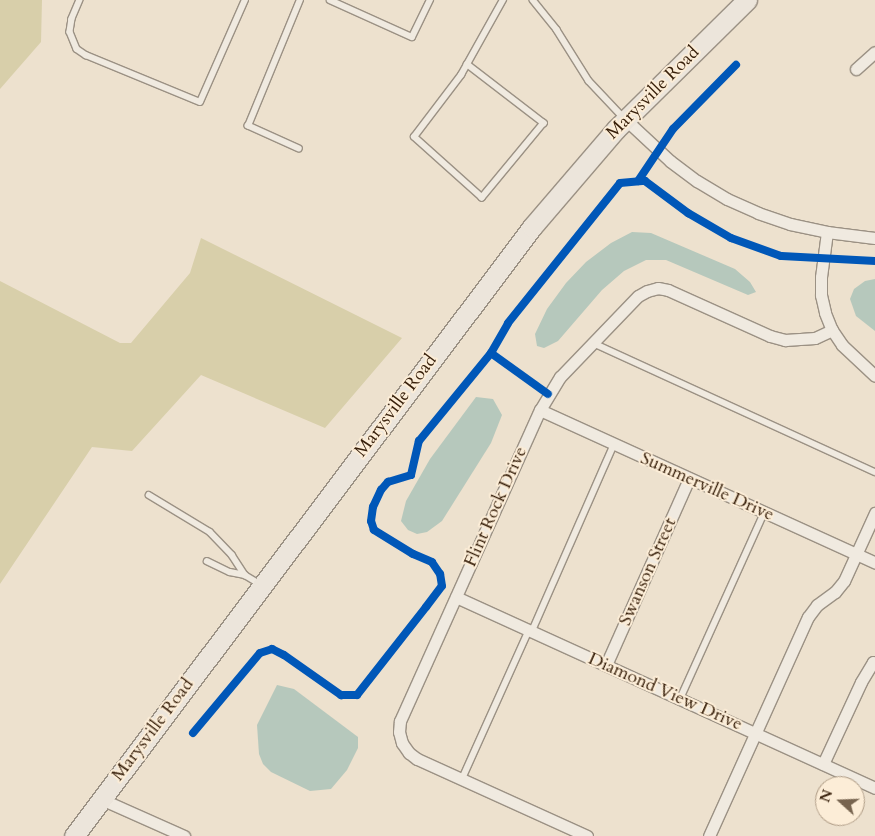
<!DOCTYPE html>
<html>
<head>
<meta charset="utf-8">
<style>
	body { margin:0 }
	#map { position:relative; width:875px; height:836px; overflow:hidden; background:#ede1ce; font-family:Cardo,serif }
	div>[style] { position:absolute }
	.green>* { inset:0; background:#d8cfaa }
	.water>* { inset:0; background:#b6c8bc }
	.roads { filter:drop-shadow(1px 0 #9b9184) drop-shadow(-1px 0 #9b9184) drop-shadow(0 1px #9b9184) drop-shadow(0 -1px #9b9184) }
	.service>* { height:5.5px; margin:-2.75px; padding:0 2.75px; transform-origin:2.75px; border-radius:2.75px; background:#f0eae0 }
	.minor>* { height:11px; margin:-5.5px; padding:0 5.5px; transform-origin:5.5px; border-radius:5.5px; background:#f0eae0 }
	.trunk>* { height:19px; margin:-9.5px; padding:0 9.5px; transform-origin:9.5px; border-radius:9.5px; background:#ece5db }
	.cycleway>* { height:8px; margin:-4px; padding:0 4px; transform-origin:4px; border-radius:4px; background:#0057b8 }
	span { translate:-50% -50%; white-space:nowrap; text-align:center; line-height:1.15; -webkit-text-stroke:4px #fcedd7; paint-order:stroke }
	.street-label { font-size:18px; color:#38200b }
	.north { position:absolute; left:815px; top:776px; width:50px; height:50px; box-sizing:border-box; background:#fcedd7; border:1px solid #ae9b85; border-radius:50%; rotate:290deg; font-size:14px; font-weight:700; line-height:20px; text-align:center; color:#38200b }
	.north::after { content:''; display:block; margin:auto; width:18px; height:22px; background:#77644f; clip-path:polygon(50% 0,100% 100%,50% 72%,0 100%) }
</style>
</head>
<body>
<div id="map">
	<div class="green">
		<i style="clip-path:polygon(0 0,42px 0,41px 42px,0 89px)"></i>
		<i style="clip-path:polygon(201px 238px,402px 338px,325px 428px,201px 375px,132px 451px,92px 447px,0 584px,0 281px,120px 343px,131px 343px,190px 273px)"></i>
	</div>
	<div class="water">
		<i style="clip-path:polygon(632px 232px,651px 233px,735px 269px,750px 282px,756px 292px,748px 295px,666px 260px,646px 260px,624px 271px,602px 290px,558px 341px,544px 348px,537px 346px,535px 334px,547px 309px,566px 283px,586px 262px,611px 243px)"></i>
		<i style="clip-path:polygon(875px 279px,875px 331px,856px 316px,850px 299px,854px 289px,865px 281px)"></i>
		<i style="clip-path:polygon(476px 397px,493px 399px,502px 415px,491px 443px,442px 521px,427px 532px,417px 534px,408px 530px,401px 521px,406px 501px,430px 459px)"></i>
		<i style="clip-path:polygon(277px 685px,294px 689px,358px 737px,358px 748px,347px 770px,331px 789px,310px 791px,271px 772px,263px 764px,259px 754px,257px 725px)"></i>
	</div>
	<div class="roads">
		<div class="service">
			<i style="left:80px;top:0;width:21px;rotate:113deg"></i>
			<i style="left:72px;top:19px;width:13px;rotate:99deg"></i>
			<i style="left:70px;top:32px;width:18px;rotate:68deg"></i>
			<i style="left:77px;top:49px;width:11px;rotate:34deg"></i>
			<i style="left:86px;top:55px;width:123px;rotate:22.4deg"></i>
			<i style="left:200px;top:102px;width:111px;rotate:-66.2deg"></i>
			<i style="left:330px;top:0;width:90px;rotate:24.3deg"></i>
			<i style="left:412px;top:37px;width:41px;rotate:-64.1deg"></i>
			<i style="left:533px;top:0;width:38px;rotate:51deg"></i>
			<i style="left:557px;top:30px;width:60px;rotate:57.9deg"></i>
			<i style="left:589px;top:81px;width:51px;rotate:46.6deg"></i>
			<i style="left:467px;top:64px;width:97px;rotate:37.5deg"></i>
			<i style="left:544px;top:123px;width:97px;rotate:129.6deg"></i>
			<i style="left:482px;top:198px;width:91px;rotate:-138.1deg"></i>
			<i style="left:414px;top:137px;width:78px;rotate:-52.8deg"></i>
			<i style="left:461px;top:75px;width:86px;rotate:-60.8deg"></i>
			<i style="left:299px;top:149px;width:56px;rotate:-155.7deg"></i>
			<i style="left:248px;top:126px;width:136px;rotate:-67.6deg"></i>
			<i style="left:593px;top:343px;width:310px;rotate:24.6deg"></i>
			<i style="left:149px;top:495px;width:71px;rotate:31.2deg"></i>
			<i style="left:210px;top:532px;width:32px;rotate:46deg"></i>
			<i style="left:232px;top:555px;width:24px;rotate:57deg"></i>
			<i style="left:245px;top:575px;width:17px;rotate:31deg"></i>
			<i style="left:207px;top:561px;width:25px;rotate:26deg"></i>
			<i style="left:230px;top:572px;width:15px;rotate:11deg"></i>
			<i style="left:532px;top:631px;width:204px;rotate:-66.3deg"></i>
			<i style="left:680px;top:699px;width:204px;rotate:-65.7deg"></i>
			<i style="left:462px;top:779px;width:163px;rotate:-65.8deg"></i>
		</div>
		<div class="minor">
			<i style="left:856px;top:69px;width:25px;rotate:-42deg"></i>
			<i style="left:625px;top:119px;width:62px;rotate:43deg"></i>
			<i style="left:670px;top:161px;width:34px;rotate:37deg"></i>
			<i style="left:697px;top:181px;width:35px;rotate:31deg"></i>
			<i style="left:727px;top:199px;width:34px;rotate:24deg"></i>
			<i style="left:758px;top:213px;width:34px;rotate:19deg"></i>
			<i style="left:790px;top:224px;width:38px;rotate:12deg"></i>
			<i style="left:827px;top:232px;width:48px;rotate:7.1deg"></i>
			<i style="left:827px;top:232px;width:45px;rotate:97.6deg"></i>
			<i style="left:821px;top:277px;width:18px;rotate:90deg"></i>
			<i style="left:821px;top:295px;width:18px;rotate:77deg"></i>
			<i style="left:825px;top:313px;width:18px;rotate:68deg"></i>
			<i style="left:832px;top:330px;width:18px;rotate:56deg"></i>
			<i style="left:842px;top:345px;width:45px;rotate:43.2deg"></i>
			<i style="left:540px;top:410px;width:368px;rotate:24.5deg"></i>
			<i style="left:456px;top:597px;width:460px;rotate:24.5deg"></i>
			<i style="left:606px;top:665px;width:204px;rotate:-66deg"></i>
			<i style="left:823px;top:764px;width:90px;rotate:-65.1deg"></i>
			<i style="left:861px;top:682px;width:23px;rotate:-59deg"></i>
			<i style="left:873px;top:662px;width:2px;rotate:27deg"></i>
			<i style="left:101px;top:799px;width:91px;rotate:24deg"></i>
			<i style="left:587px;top:836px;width:187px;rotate:-155.6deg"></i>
			<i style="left:417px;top:759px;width:10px;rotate:-143deg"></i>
			<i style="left:409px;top:753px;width:12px;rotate:-125deg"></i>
			<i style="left:402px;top:743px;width:11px;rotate:-105deg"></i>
			<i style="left:399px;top:732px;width:11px;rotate:-85deg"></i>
			<i style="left:400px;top:721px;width:341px;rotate:-65.8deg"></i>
			<i style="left:540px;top:410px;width:39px;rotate:-59deg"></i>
			<i style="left:560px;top:377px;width:112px;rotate:-46.1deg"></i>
			<i style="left:638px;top:296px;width:10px;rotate:-29deg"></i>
			<i style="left:647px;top:291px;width:11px;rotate:-15deg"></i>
			<i style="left:658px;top:288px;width:10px;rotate:11deg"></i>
			<i style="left:668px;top:290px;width:112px;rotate:24.3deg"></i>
			<i style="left:770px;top:336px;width:16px;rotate:15deg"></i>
			<i style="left:785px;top:340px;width:30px;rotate:-4deg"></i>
			<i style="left:815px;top:338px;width:19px;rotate:-25deg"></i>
			<i style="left:709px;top:836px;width:240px;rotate:-65.7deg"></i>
			<i style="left:808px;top:617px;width:15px;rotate:-53deg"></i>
			<i style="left:817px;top:605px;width:22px;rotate:-36deg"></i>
			<i style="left:835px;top:592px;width:14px;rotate:-51deg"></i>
			<i style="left:844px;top:581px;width:75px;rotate:-65.5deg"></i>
		</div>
		<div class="trunk">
			<i style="left:74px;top:836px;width:762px;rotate:-53.05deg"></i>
			<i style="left:532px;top:227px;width:129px;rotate:-49.4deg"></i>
			<i style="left:616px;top:129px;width:184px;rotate:-44.6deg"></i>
		</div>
	</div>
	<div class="cycleway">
		<i style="left:638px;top:181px;width:63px;rotate:-56.1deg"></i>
		<i style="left:673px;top:129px;width:90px;rotate:-45.5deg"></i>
		<i style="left:491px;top:353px;width:70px;rotate:35.7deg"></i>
		<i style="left:193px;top:733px;width:104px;rotate:-50.1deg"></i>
		<i style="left:260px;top:653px;width:13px;rotate:-18deg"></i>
		<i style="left:272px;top:649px;width:13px;rotate:27deg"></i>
		<i style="left:284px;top:655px;width:70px;rotate:35.1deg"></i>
		<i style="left:341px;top:695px;width:16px"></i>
		<i style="left:357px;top:695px;width:112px;rotate:-51.9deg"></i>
		<i style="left:426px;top:607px;width:26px;rotate:-53deg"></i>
		<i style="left:442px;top:586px;width:12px;rotate:-99deg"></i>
		<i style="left:440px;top:574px;width:14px;rotate:-124deg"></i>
		<i style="left:432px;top:562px;width:21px;rotate:-157deg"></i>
		<i style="left:413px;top:554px;width:46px;rotate:-148.4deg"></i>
		<i style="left:374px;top:530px;width:9px;rotate:-108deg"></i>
		<i style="left:371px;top:521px;width:14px;rotate:-82deg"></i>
		<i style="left:373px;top:507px;width:19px;rotate:-65deg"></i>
		<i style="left:381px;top:490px;width:11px;rotate:-49deg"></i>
		<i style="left:388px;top:482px;width:24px;rotate:-17deg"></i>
		<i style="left:411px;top:475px;width:35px;rotate:-77deg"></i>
		<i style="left:419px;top:441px;width:114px;rotate:-50.7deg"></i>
		<i style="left:491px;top:353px;width:34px;rotate:-60deg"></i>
		<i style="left:508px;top:323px;width:179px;rotate:-51.3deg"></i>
		<i style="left:620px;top:183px;width:25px;rotate:-5deg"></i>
		<i style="left:645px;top:181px;width:54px;rotate:36.7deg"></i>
		<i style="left:688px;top:213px;width:50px;rotate:30.2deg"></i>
		<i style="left:731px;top:238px;width:53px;rotate:19.8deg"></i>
		<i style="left:781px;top:256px;width:94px;rotate:3deg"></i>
	</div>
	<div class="street-label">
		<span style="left:653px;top:93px;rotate:-45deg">Marysville Road</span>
		<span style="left:396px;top:406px;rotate:-53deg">Marysville Road</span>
		<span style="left:707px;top:487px;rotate:24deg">Summerville Drive</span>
		<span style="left:496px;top:507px;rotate:-66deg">Flint Rock Drive</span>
		<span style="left:648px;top:572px;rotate:-66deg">Swanson Street</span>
		<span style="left:665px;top:692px;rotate:24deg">Diamond View Drive</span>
		<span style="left:153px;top:730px;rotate:-53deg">Marysville Road</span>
	</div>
	<div class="north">N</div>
</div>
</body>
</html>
